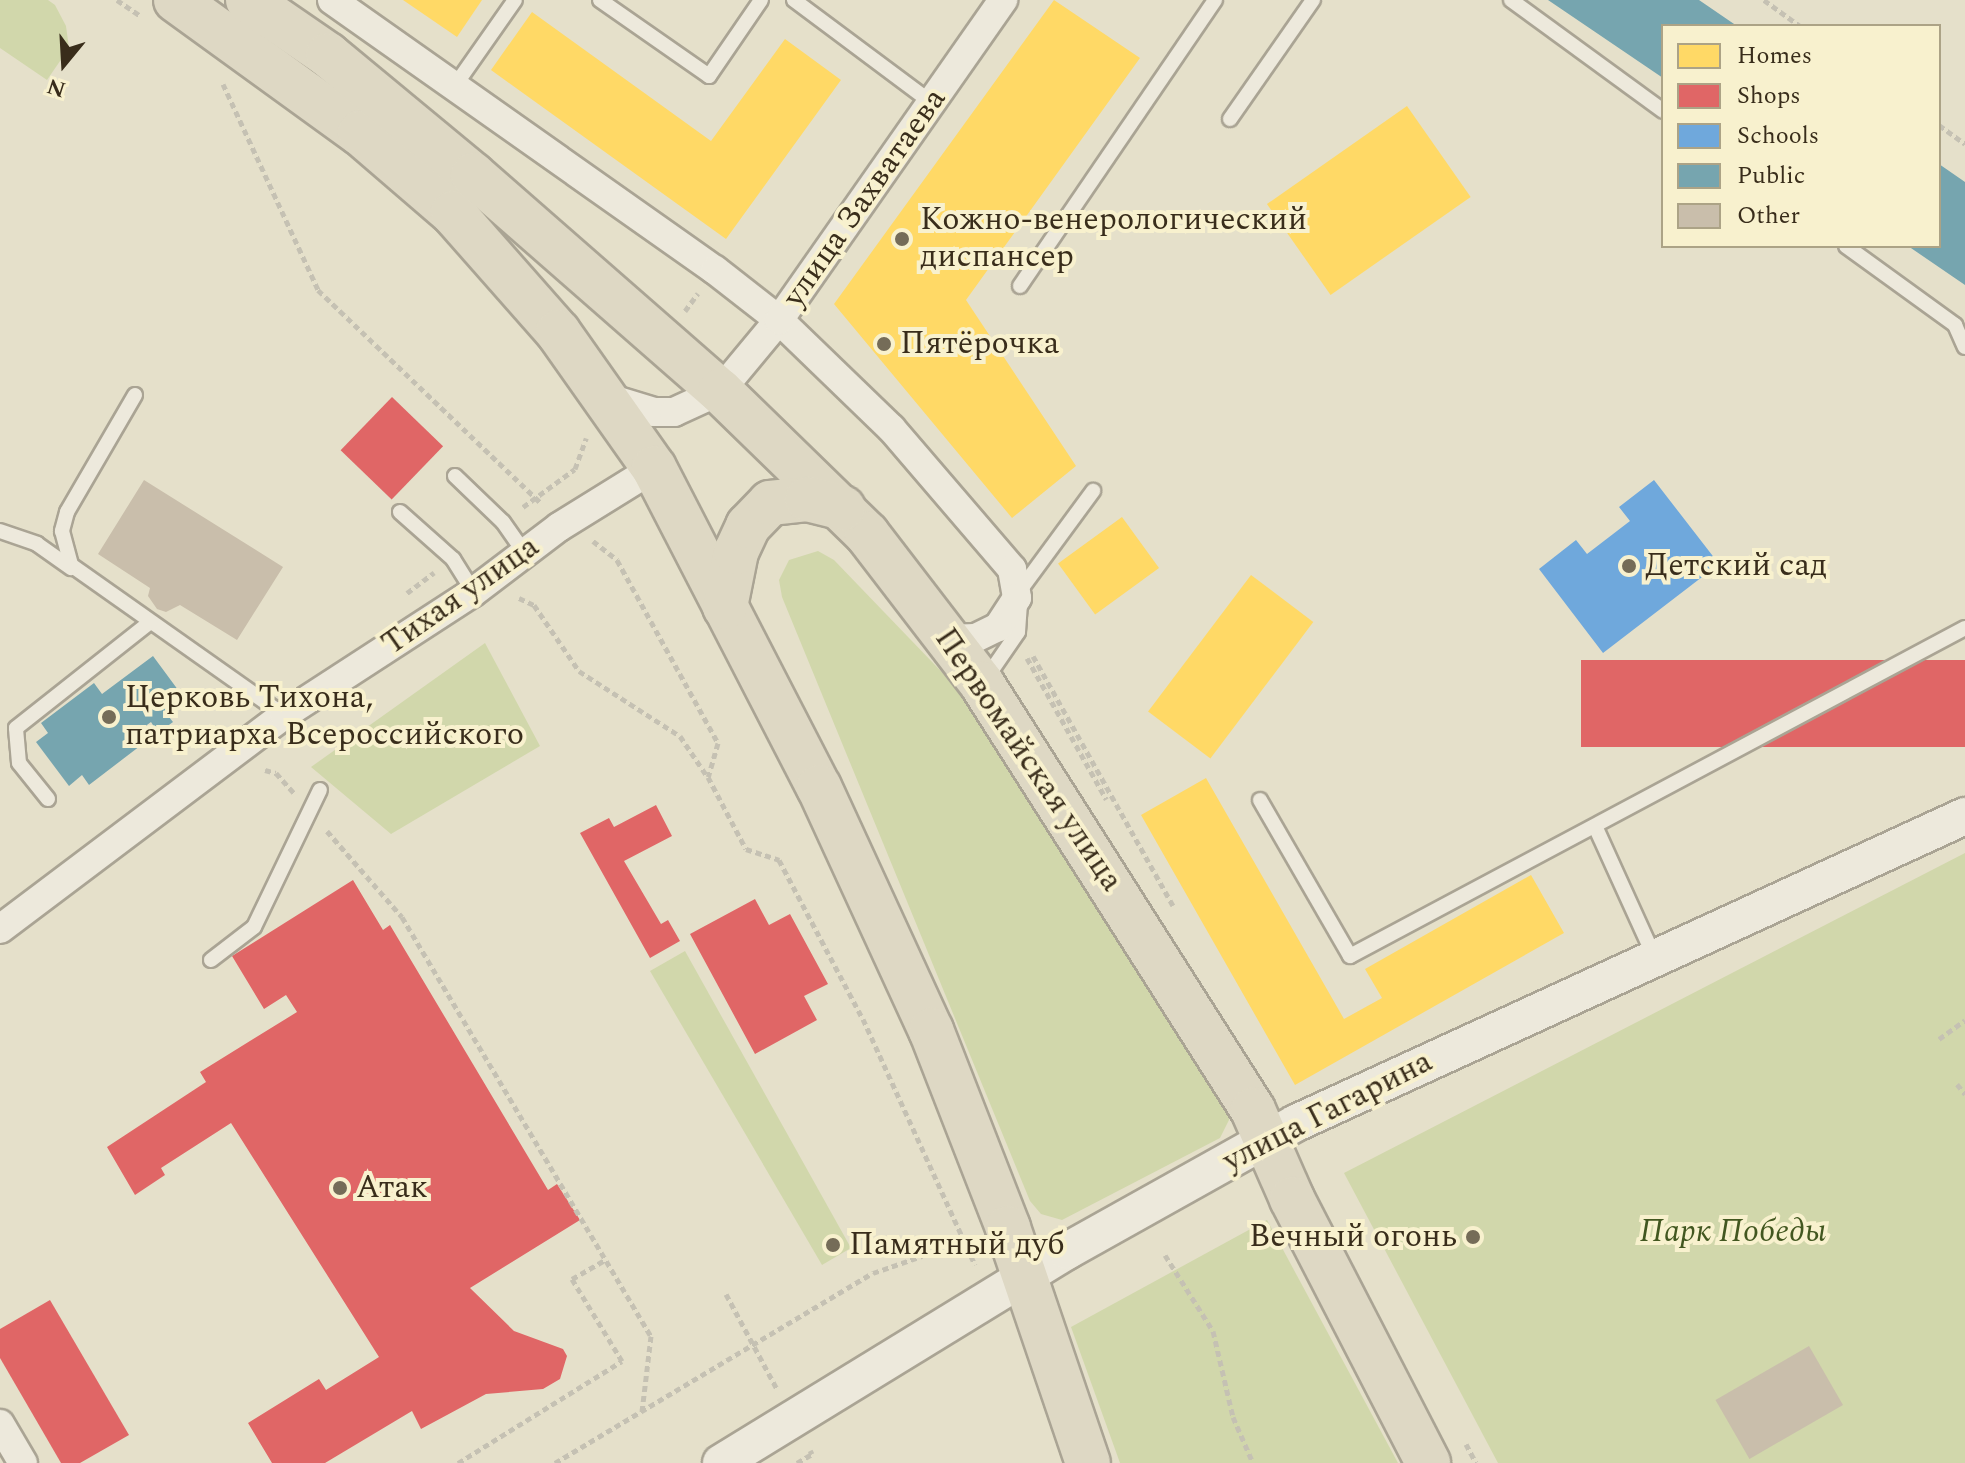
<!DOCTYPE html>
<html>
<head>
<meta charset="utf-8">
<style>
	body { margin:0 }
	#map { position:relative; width:1965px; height:1463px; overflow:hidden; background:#e5e0ca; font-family:Spectral,serif }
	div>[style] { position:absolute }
	.green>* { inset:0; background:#d1d7ab }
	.homes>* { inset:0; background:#ffd966; transform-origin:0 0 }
	.shops>* { inset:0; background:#e06666; transform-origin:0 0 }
	.schools>* { inset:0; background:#6fa8dc }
	.public>* { inset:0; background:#76a5af }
	.building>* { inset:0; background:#c9beab; transform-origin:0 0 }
	.path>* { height:5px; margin-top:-2.5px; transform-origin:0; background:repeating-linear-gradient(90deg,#c5c1b3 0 6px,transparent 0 10px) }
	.roads { filter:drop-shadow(2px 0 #aaa494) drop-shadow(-2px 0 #aaa494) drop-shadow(0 2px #aaa494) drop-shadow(0 -2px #aaa494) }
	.service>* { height:14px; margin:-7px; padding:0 7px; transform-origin:7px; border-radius:7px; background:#ede9dc }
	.minor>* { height:28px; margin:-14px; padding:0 14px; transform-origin:14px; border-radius:14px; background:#ede9dc }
	.tertiary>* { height:36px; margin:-18px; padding:0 18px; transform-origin:18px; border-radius:18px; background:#ede9dc }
	.trunk>* { height:44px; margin:-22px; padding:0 22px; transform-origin:22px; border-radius:22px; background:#ded8c4 }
	.dots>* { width:22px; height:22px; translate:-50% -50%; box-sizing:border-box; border:4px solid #f8f1ce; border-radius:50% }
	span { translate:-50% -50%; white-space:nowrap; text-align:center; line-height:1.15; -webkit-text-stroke:8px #f8f1ce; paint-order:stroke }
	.street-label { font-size:32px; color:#392d1b }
	.poi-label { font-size:32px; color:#392d1b }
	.left { translate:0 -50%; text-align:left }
	.right { translate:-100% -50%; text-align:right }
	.park-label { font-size:32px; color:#425720; font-style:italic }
	.legend { position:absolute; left:1661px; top:24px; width:280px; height:224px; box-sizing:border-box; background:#f8f1ce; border:2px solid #aca386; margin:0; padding:10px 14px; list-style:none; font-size:24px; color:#392d1b }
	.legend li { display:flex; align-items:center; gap:16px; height:40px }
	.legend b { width:40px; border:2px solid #aca386 }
	.north { position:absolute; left:24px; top:24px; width:80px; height:80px; -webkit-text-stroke:6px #f8f1ce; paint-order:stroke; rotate:198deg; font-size:22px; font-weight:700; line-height:32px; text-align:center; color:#392d1b }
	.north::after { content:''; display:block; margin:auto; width:28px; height:36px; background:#392d1b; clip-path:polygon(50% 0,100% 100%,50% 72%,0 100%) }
</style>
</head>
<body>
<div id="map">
	<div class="green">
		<i style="clip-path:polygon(0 0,48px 0,55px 5px,66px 26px,69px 48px,47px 80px,0 48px)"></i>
		<i style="clip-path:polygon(818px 551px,834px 560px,960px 691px,1117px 913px,1232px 1114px,1220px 1138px,1062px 1220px,1041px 1214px,1030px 1201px,782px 597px,779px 580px,789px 560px)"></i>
		<i style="clip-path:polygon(485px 643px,540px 746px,391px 834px,311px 767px)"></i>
		<i style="clip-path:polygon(1965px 853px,1965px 1463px,1498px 1463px,1344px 1173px)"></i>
		<i style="clip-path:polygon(685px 951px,851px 1248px,822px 1265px,650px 971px)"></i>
		<i style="clip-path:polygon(1267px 1220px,1398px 1463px,1120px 1463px,1071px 1327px)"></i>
	</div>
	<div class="homes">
		<i style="clip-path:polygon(403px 0,482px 0,457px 37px)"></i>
		<i style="clip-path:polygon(1054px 0,1140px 58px,966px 300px,1076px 466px,1012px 518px,834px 304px)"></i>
		<i style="clip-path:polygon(532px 12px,711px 141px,785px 39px,841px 80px,726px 239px,491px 70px)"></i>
		<i style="left:1407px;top:106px;width:111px;height:171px;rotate:55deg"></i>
		<i style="left:1122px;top:517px;width:63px;height:79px;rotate:54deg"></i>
		<i style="left:1251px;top:575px;width:78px;height:171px;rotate:37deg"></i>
		<i style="clip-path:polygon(1206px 778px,1344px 1019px,1382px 998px,1365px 969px,1531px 875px,1564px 933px,1295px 1085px,1141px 815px)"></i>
	</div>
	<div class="shops">
		<i style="left:392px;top:397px;width:71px;height:74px;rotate:44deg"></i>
		<i style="left:1965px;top:660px;width:87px;height:384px;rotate:90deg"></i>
		<i style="clip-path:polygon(656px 805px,672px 836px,624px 861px,661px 924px,668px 920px,680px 941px,650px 958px,580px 833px,609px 818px,614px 827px)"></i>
		<i style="clip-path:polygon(353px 880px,383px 930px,390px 925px,548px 1190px,557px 1184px,580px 1220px,470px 1288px,514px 1331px,563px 1349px,567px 1356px,560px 1379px,543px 1389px,486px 1394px,421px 1429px,412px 1411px,325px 1463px,272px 1463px,248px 1423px,319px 1379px,326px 1390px,379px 1357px,231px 1123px,161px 1168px,165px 1175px,135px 1195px,107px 1147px,206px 1082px,200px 1072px,297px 1012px,286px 995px,264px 1009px,232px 956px)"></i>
		<i style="clip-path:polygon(755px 899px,769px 925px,790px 914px,828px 984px,804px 996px,817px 1020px,755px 1054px,690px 934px)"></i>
		<i style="clip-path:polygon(50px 1300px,129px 1435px,80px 1463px,61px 1463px,0 1358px,0 1329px)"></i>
	</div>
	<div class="schools">
		<i style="clip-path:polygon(1654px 480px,1719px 564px,1603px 653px,1539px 569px,1576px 540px,1587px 554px,1630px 521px,1619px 507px)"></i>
	</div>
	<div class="public">
		<i style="clip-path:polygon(1548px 0,1699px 0,1737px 26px,1663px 26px,1663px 78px)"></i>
		<i style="clip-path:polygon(1939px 164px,1965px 182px,1965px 285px,1908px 246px,1939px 246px)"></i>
		<i style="clip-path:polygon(153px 656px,184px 698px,165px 712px,173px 722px,158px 733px,151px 722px,132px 736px,140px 746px,89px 785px,82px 775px,69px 786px,36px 742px,48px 733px,41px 723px,94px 683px,102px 694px)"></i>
	</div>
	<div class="building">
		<i style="clip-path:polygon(144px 480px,283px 567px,237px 640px,180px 605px,166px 612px,157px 609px,148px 596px,150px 588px,98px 554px)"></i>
		<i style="left:1809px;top:1346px;width:68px;height:108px;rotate:60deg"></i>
	</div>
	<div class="path">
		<i style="left:117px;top:0;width:27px;rotate:34deg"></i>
		<i style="left:1764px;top:0;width:44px;rotate:35.8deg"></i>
		<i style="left:223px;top:84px;width:227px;rotate:65.2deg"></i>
		<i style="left:318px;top:290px;width:307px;rotate:43.7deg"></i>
		<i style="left:1939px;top:125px;width:32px;rotate:36deg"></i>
		<i style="left:685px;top:311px;width:22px;rotate:-54deg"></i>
		<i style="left:523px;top:507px;width:64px;rotate:-36.2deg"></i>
		<i style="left:575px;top:469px;width:33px;rotate:-70deg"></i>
		<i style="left:593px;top:541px;width:31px;rotate:38deg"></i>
		<i style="left:617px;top:560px;width:209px;rotate:61.1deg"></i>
		<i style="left:718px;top:743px;width:35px;rotate:106deg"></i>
		<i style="left:708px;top:777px;width:81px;rotate:62.2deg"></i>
		<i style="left:746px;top:849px;width:35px;rotate:18deg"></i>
		<i style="left:779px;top:860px;width:180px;rotate:62.2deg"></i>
		<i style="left:863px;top:1019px;width:270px;rotate:65.5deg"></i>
		<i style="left:407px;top:593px;width:34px;rotate:-37deg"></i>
		<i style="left:519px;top:598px;width:17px;rotate:25deg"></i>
		<i style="left:534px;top:605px;width:80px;rotate:55.7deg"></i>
		<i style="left:579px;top:671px;width:120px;rotate:32.8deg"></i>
		<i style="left:680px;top:736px;width:48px;rotate:56deg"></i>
		<i style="left:1033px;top:656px;width:286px;rotate:60.7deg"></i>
		<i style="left:1027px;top:658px;width:162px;rotate:60.7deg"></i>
		<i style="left:265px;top:770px;width:11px;rotate:15deg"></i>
		<i style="left:276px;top:773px;width:27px;rotate:48deg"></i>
		<i style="left:327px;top:831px;width:114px;rotate:48.9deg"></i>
		<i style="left:402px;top:917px;width:487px;rotate:59.3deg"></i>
		<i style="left:651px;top:1336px;width:76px;rotate:96.8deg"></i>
		<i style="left:1939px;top:1039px;width:32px;rotate:-36deg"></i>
		<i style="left:1957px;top:1084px;width:13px;rotate:51deg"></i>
		<i style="left:1165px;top:1255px;width:90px;rotate:57.7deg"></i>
		<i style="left:1213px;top:1331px;width:88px;rotate:76.9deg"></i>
		<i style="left:1233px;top:1417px;width:50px;rotate:66.5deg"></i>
		<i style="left:726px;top:1294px;width:108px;rotate:61.8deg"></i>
		<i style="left:1466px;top:1444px;width:21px;rotate:62deg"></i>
		<i style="left:458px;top:1463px;width:193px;rotate:-31.9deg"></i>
		<i style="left:622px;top:1361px;width:96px;rotate:-121.4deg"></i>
		<i style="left:572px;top:1279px;width:39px;rotate:-30deg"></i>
		<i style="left:555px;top:1463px;width:370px;rotate:-30.9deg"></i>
		<i style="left:873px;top:1273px;width:52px;rotate:-19.1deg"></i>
		<i style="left:797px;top:1463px;width:17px;rotate:-31deg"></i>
		<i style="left:812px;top:1454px;width:4px;rotate:-117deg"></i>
	</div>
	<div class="roads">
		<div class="service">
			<i style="left:600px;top:0;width:133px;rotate:34.9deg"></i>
			<i style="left:709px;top:76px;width:92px;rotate:-55.6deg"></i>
			<i style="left:794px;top:0;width:172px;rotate:36.7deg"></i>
			<i style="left:1511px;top:0;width:188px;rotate:36.1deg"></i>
			<i style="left:454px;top:87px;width:106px;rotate:-55deg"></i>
			<i style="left:1230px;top:119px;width:145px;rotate:-55.1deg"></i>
			<i style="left:1846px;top:246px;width:135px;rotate:35.9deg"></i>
			<i style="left:1955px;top:325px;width:24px;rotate:66deg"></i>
			<i style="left:1020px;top:286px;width:346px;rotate:-55.7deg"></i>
			<i style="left:135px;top:395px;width:135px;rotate:120.2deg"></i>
			<i style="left:67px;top:512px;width:20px;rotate:105deg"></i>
			<i style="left:62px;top:531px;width:35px;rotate:75deg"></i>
			<i style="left:71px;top:565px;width:261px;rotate:35.2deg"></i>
			<i style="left:455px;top:476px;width:66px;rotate:43.8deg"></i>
			<i style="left:503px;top:522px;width:38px;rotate:55deg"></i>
			<i style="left:400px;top:512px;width:71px;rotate:41.6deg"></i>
			<i style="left:453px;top:559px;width:38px;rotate:58deg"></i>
			<i style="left:0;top:531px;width:39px;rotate:19deg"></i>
			<i style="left:37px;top:544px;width:42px;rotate:35.2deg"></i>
			<i style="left:985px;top:680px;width:58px;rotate:-55.5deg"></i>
			<i style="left:1018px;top:632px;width:43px;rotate:-86deg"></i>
			<i style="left:1021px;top:589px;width:122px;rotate:-53.7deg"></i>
			<i style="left:48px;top:799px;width:46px;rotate:-128.9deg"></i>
			<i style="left:19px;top:763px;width:35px;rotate:-95deg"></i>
			<i style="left:16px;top:728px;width:171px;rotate:-38.3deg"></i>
			<i style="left:1260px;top:800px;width:180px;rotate:60deg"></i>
			<i style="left:1350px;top:956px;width:697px;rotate:-28.07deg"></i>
			<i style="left:1595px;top:826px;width:143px;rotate:65.6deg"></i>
			<i style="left:211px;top:960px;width:54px;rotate:-37.5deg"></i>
			<i style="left:254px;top:927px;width:152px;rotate:-64.3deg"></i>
		</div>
		<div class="minor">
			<i style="left:332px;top:0;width:469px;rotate:35.2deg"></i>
			<i style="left:715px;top:270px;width:81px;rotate:38deg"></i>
			<i style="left:779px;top:320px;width:156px;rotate:44deg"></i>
			<i style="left:891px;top:428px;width:186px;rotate:49.4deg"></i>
			<i style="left:1012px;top:569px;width:29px;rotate:80deg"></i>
			<i style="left:1017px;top:598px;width:35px;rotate:123deg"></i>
			<i style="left:998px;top:627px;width:25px;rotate:154deg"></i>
			<i style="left:975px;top:638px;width:28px;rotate:178deg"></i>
			<i style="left:608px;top:398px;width:48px;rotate:16.9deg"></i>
			<i style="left:654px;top:412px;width:20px"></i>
			<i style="left:674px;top:412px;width:51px;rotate:-24.5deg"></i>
			<i style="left:720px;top:391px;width:92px;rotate:-50.3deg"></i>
			<i style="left:779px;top:320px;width:391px;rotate:-55deg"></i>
			<i style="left:0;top:929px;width:356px;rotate:-37deg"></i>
			<i style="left:284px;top:715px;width:224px;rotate:-33deg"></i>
			<i style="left:472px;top:593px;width:109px;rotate:-37.2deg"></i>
			<i style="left:559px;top:527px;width:112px;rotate:-31.8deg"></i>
			<i style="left:0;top:1424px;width:45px;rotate:59.5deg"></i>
		</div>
		<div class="tertiary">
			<i style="left:721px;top:1463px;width:406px;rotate:-31.5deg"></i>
			<i style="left:1067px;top:1251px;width:262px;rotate:-29.2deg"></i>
			<i style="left:1296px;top:1123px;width:736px;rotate:-24.65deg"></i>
		</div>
		<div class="trunk">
			<i style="left:176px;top:0;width:227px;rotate:35.9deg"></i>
			<i style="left:360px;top:133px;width:123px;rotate:40.7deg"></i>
			<i style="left:453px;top:213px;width:159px;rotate:48.6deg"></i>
			<i style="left:558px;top:332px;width:166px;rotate:54.8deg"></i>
			<i style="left:654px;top:468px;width:359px;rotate:62.7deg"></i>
			<i style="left:819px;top:787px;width:268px;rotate:65.3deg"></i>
			<i style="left:931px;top:1030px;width:212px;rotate:68.7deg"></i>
			<i style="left:1008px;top:1228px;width:248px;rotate:71.2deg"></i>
			<i style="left:248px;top:0;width:97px;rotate:34.5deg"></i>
			<i style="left:328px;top:55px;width:188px;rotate:39.6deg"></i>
			<i style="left:473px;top:175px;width:328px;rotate:41.2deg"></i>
			<i style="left:720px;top:391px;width:205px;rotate:44.2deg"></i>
			<i style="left:867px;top:534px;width:189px;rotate:52.5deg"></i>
			<i style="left:982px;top:684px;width:505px;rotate:57.54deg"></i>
			<i style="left:1253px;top:1110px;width:97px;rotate:66.3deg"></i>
			<i style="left:1292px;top:1199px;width:297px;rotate:62.7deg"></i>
			<i style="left:725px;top:607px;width:56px;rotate:-78.7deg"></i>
			<i style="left:736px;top:552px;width:29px;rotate:-65deg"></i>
			<i style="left:748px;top:526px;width:32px;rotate:-46deg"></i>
			<i style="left:770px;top:503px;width:37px;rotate:-6deg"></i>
			<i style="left:807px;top:499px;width:37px;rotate:14deg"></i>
		</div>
	</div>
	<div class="dots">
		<i style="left:902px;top:239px;background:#756c58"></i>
		<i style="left:884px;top:344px;background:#756c58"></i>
		<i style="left:1629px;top:566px;background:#756c58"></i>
		<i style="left:109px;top:717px;background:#756c58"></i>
		<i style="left:340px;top:1188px;background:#756c58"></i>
		<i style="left:1473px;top:1237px;background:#756c58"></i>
		<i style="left:833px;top:1245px;background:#756c58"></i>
	</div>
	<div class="street-label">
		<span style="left:865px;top:198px;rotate:-55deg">улица Захватаева</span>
		<span style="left:461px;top:596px;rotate:-35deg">Тихая улица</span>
		<span style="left:1028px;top:760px;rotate:56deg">Первомайская улица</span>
		<span style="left:1328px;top:1112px;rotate:-27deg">улица Гагарина</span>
	</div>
	<div class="poi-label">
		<span class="left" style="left:920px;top:239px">Кожно-венерологический<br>диспансер</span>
		<span class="left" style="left:900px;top:344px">Пятёрочка</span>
		<span class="left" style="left:1645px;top:566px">Детский сад</span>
		<span class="left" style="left:125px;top:717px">Церковь Тихона,<br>патриарха Всероссийского</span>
		<span class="left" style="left:356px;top:1188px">Атак</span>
		<span class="right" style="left:1457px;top:1237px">Вечный огонь</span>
		<span class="left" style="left:849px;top:1245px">Памятный дуб</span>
	</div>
	<div class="park-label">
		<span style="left:1733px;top:1232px">Парк Победы</span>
	</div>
	<ul class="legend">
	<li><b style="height:22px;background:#ffd966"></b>Homes</li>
	<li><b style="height:22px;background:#e06666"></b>Shops</li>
	<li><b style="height:22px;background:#6fa8dc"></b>Schools</li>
	<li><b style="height:22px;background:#76a5af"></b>Public</li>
	<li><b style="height:22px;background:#c9beab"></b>Other</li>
	</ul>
	<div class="north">N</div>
</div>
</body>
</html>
